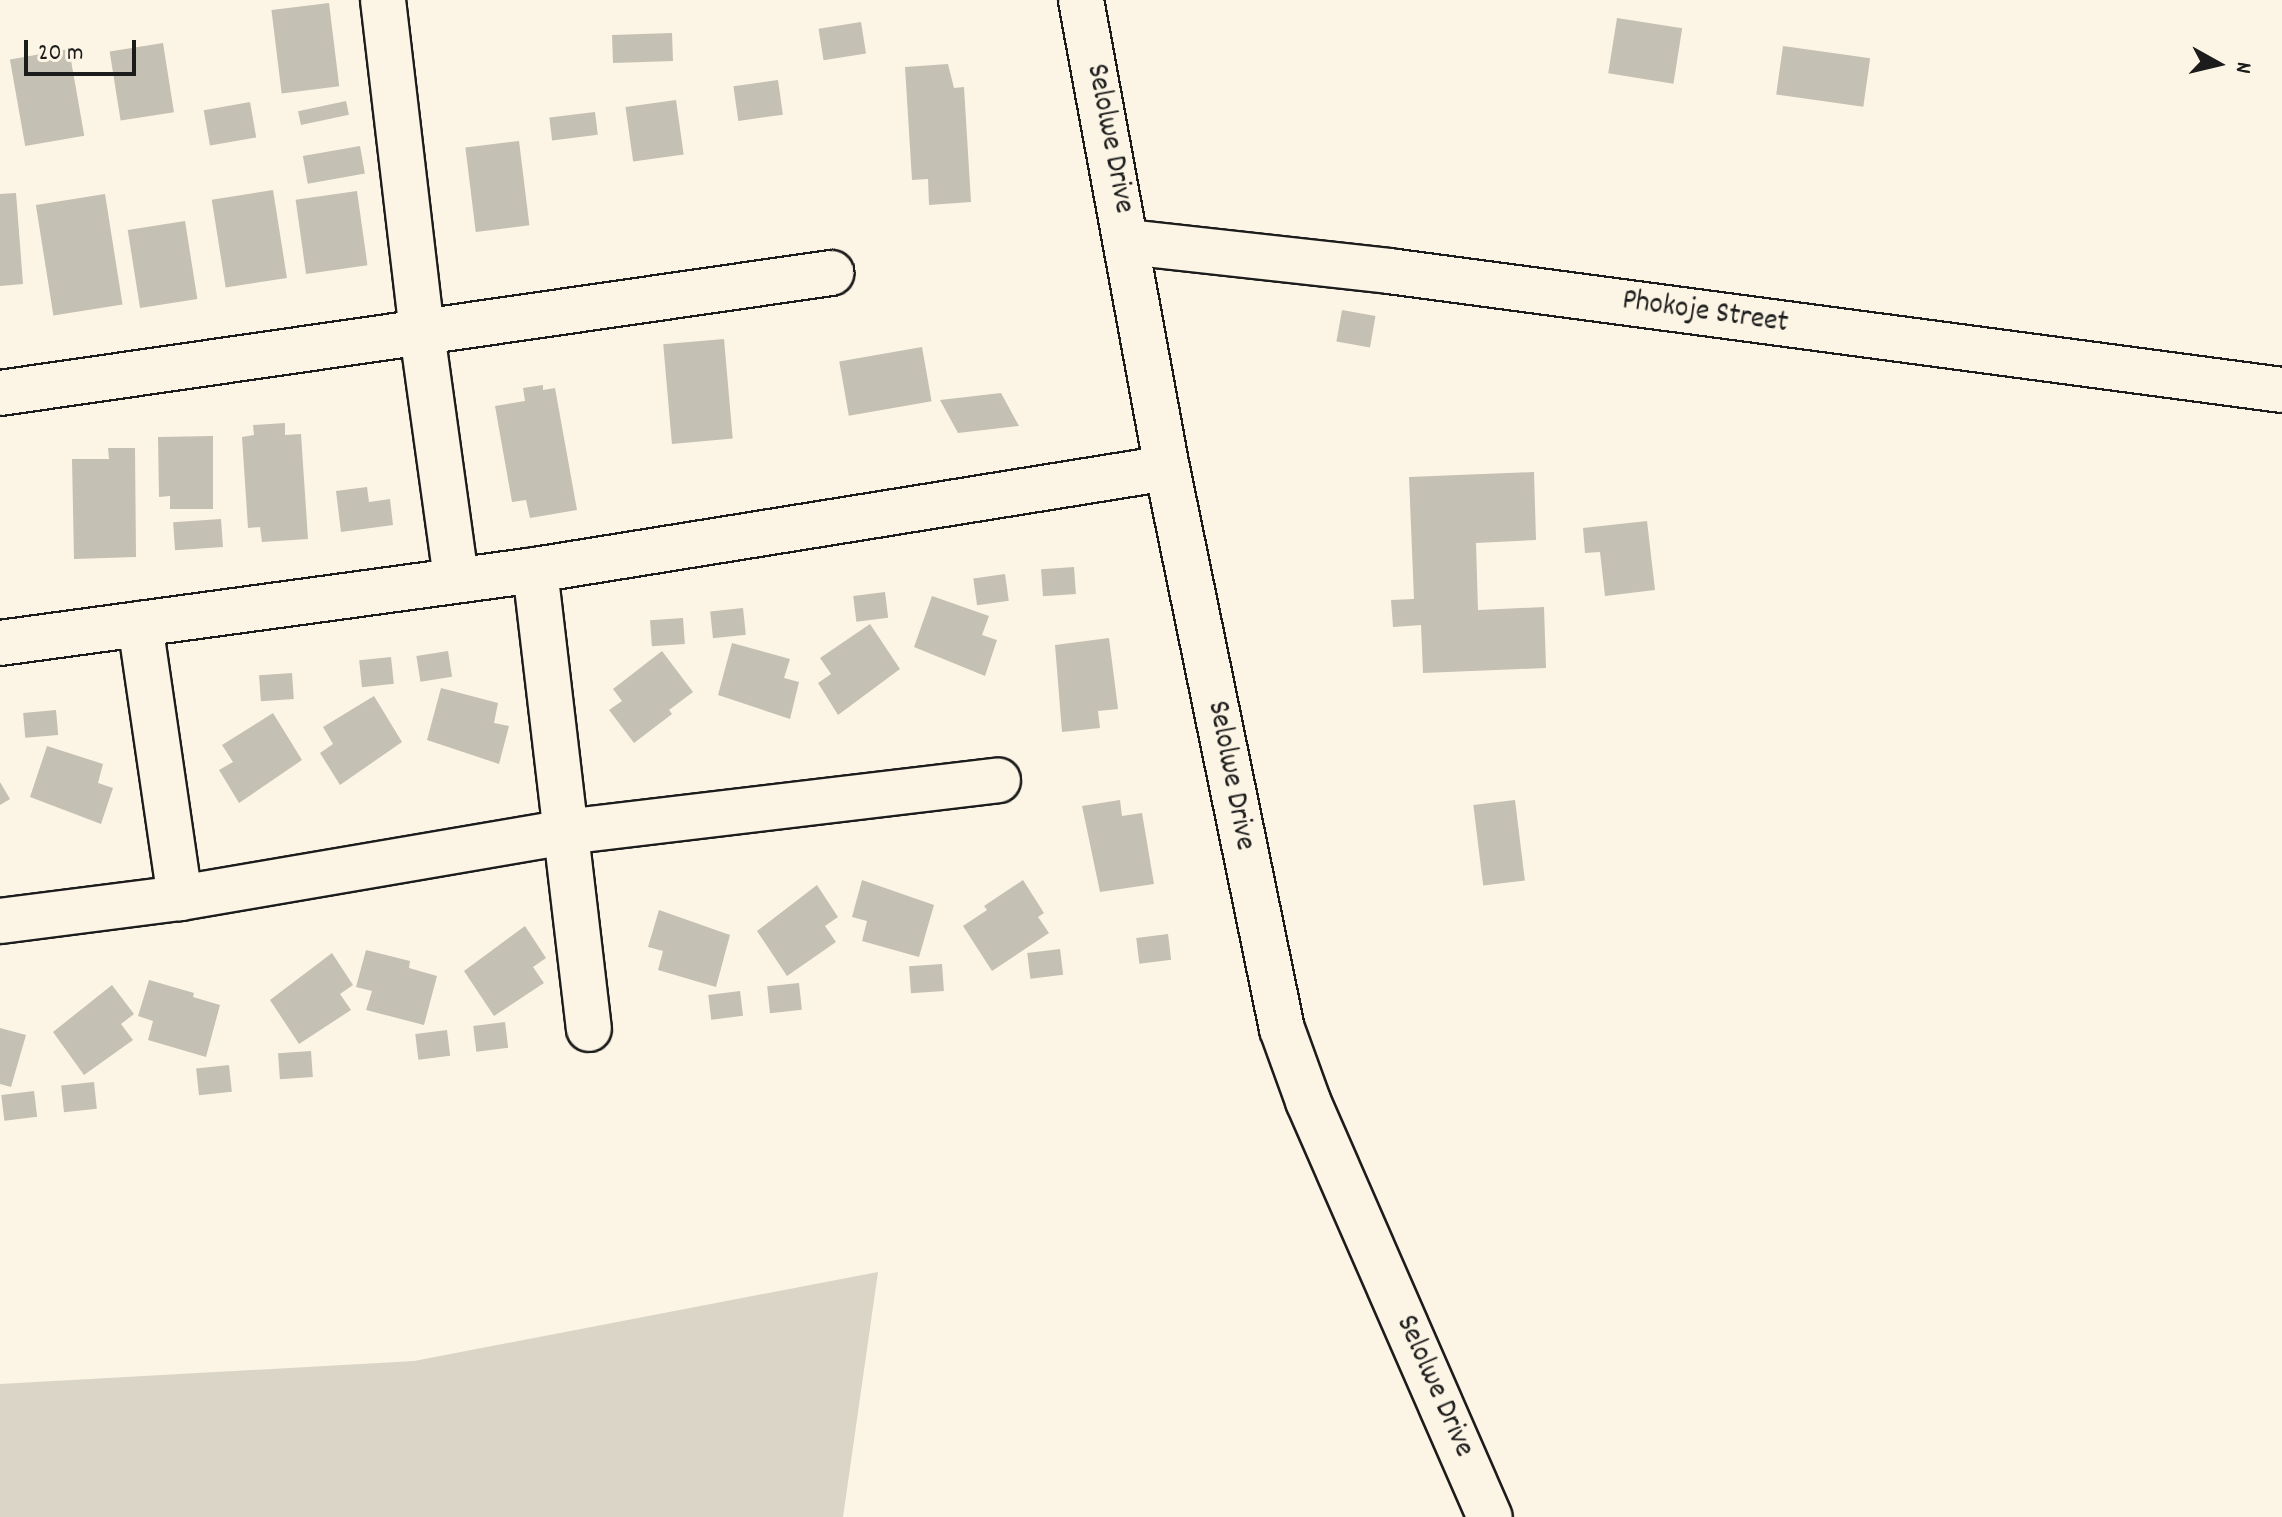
<!DOCTYPE html>
<html>
<head>
<meta charset="utf-8">
<style>
	body { margin:0 }
	#map { position:relative; width:2282px; height:1517px; overflow:hidden; background:#fcf5e5; font-family:Dekko,sans-serif }
	div>[style] { position:absolute }
	.green>* { inset:0; background:#dbd5c8 }
	.building>* { inset:0; background:#c4c0b3; transform-origin:0 0 }
	.roads { filter:drop-shadow(2px 0 #1c1c1c) drop-shadow(-2px 0 #1c1c1c) drop-shadow(0 2px #1c1c1c) drop-shadow(0 -2px #1c1c1c) }
	.minor>* { height:44px; margin:-22px; padding:0 22px; transform-origin:22px; border-radius:22px; background:#fcf5e5 }
	span { translate:-50% -50%; white-space:nowrap; text-align:center; line-height:1.15; -webkit-text-stroke:6px #fcf5e5; paint-order:stroke }
	.street-label { font-size:30px; color:#1c1c1c }
	.north { position:absolute; left:2178px; top:24px; width:80px; height:80px; -webkit-text-stroke:6px #fcf5e5; paint-order:stroke; rotate:98deg; font-size:22px; font-weight:700; line-height:32px; text-align:center; color:#1c1c1c }
	.north::after { content:''; display:block; margin:auto; width:28px; height:36px; background:#1c1c1c; clip-path:polygon(50% 0,100% 100%,50% 72%,0 100%) }
	.scale { position:absolute; left:24px; top:40px; width:112px; height:36px; box-sizing:border-box; border:4px solid #1c1c1c; border-top:0; padding-left:10px; font-size:24px; line-height:28px; white-space:nowrap; color:#1c1c1c; -webkit-text-stroke:6px #fcf5e5; paint-order:stroke }
</style>
</head>
<body>
<div id="map">
	<div class="green">
		<i style="clip-path:polygon(878px 1272px,843px 1517px,0 1517px,0 1384px,414px 1361px)"></i>
	</div>
	<div class="building">
		<i style="left:329px;top:3px;width:84px;height:58px;rotate:83deg"></i>
		<i style="left:1617px;top:18px;width:66px;height:56px;rotate:9deg"></i>
		<i style="left:861px;top:22px;width:32px;height:43px;rotate:81deg"></i>
		<i style="left:672px;top:33px;width:28px;height:60px;rotate:88deg"></i>
		<i style="left:163px;top:43px;width:70px;height:54px;rotate:81deg"></i>
		<i style="left:1783px;top:46px;width:88px;height:49px;rotate:8deg"></i>
		<i style="left:69px;top:49px;width:88px;height:60px;rotate:80deg"></i>
		<i style="clip-path:polygon(948px 64px,954px 88px,964px 87px,971px 202px,929px 205px,928px 179px,912px 180px,905px 67px)"></i>
		<i style="left:778px;top:80px;width:35px;height:45px;rotate:82deg"></i>
		<i style="left:676px;top:100px;width:55px;height:51px;rotate:82deg"></i>
		<i style="left:346px;top:101px;width:14px;height:49px;rotate:78deg"></i>
		<i style="left:250px;top:102px;width:36px;height:47px;rotate:80deg"></i>
		<i style="left:595px;top:112px;width:23px;height:46px;rotate:83deg"></i>
		<i style="left:519px;top:141px;width:85px;height:54px;rotate:83deg"></i>
		<i style="left:360px;top:146px;width:28px;height:58px;rotate:80deg"></i>
		<i style="left:273px;top:190px;width:89px;height:62px;rotate:81deg"></i>
		<i style="left:357px;top:191px;width:75px;height:62px;rotate:82deg"></i>
		<i style="clip-path:polygon(16px 193px,23px 284px,0 286px,0 194px)"></i>
		<i style="left:105px;top:194px;width:112px;height:70px;rotate:81deg"></i>
		<i style="left:185px;top:221px;width:79px;height:58px;rotate:81deg"></i>
		<i style="left:1342px;top:310px;width:34px;height:32px;rotate:10deg"></i>
		<i style="left:724px;top:339px;width:100px;height:61px;rotate:85deg"></i>
		<i style="left:922px;top:347px;width:55px;height:84px;rotate:80deg"></i>
		<i style="clip-path:polygon(543px 385px,543px 390px,555px 388px,577px 510px,530px 518px,526px 500px,512px 502px,495px 406px,525px 401px,523px 388px)"></i>
		<i style="clip-path:polygon(1001px 393px,1019px 426px,958px 433px,940px 400px)"></i>
		<i style="clip-path:polygon(285px 423px,285px 435px,301px 434px,308px 539px,262px 542px,260px 527px,248px 528px,242px 437px,254px 435px,253px 425px)"></i>
		<i style="clip-path:polygon(213px 436px,213px 509px,170px 509px,170px 496px,159px 497px,158px 437px)"></i>
		<i style="clip-path:polygon(108px 448px,135px 448px,136px 557px,74px 559px,72px 459px,109px 459px)"></i>
		<i style="clip-path:polygon(1534px 472px,1536px 540px,1476px 543px,1478px 610px,1544px 607px,1546px 668px,1423px 673px,1421px 625px,1393px 627px,1391px 600px,1414px 599px,1409px 477px)"></i>
		<i style="clip-path:polygon(367px 487px,369px 502px,390px 499px,393px 525px,341px 532px,336px 491px)"></i>
		<i style="left:221px;top:519px;width:28px;height:48px;rotate:86deg"></i>
		<i style="clip-path:polygon(1647px 521px,1655px 590px,1605px 596px,1600px 552px,1585px 553px,1583px 528px)"></i>
		<i style="left:1074px;top:567px;width:27px;height:33px;rotate:86deg"></i>
		<i style="left:1005px;top:574px;width:27px;height:32px;rotate:82deg"></i>
		<i style="left:885px;top:592px;width:26px;height:32px;rotate:83deg"></i>
		<i style="clip-path:polygon(932px 596px,989px 616px,982px 635px,997px 640px,985px 676px,914px 647px)"></i>
		<i style="left:743px;top:608px;width:27px;height:33px;rotate:84deg"></i>
		<i style="left:683px;top:618px;width:26px;height:33px;rotate:86deg"></i>
		<i style="clip-path:polygon(870px 624px,900px 669px,838px 715px,818px 683px,831px 674px,820px 658px)"></i>
		<i style="clip-path:polygon(1109px 638px,1118px 709px,1098px 711px,1100px 728px,1062px 732px,1055px 645px)"></i>
		<i style="clip-path:polygon(732px 643px,790px 659px,784px 678px,799px 682px,790px 719px,718px 695px)"></i>
		<i style="left:448px;top:651px;width:26px;height:32px;rotate:81deg"></i>
		<i style="clip-path:polygon(662px 651px,693px 692px,669px 710px,672px 714px,634px 743px,609px 710px,622px 701px,613px 689px)"></i>
		<i style="left:391px;top:657px;width:27px;height:32px;rotate:84deg"></i>
		<i style="left:292px;top:673px;width:26px;height:33px;rotate:86deg"></i>
		<i style="clip-path:polygon(441px 688px,498px 703px,494px 723px,509px 726px,499px 764px,427px 740px)"></i>
		<i style="clip-path:polygon(374px 696px,402px 742px,340px 785px,320px 753px,333px 744px,323px 727px)"></i>
		<i style="left:56px;top:710px;width:25px;height:33px;rotate:85deg"></i>
		<i style="clip-path:polygon(273px 713px,302px 760px,239px 803px,219px 770px,233px 762px,222px 745px)"></i>
		<i style="clip-path:polygon(47px 746px,103px 764px,98px 783px,113px 788px,101px 824px,30px 797px)"></i>
		<i style="clip-path:polygon(0 782px,10px 799px,0 805px)"></i>
		<i style="clip-path:polygon(1120px 800px,1122px 816px,1142px 813px,1154px 884px,1100px 892px,1082px 806px)"></i>
		<i style="left:1515px;top:800px;width:81px;height:42px;rotate:83deg"></i>
		<i style="clip-path:polygon(862px 880px,934px 905px,919px 957px,862px 941px,867px 921px,852px 917px)"></i>
		<i style="clip-path:polygon(1023px 880px,1044px 913px,1038px 917px,1049px 933px,992px 971px,963px 926px,987px 910px,984px 906px)"></i>
		<i style="clip-path:polygon(817px 885px,838px 917px,825px 926px,836px 942px,787px 976px,757px 931px)"></i>
		<i style="clip-path:polygon(659px 910px,730px 935px,716px 987px,658px 970px,663px 951px,648px 947px)"></i>
		<i style="clip-path:polygon(525px 926px,546px 958px,533px 967px,544px 983px,494px 1016px,464px 971px)"></i>
		<i style="left:1168px;top:934px;width:26px;height:32px;rotate:83deg"></i>
		<i style="left:1060px;top:949px;width:26px;height:33px;rotate:83deg"></i>
		<i style="clip-path:polygon(366px 950px,410px 961px,409px 968px,437px 976px,424px 1025px,366px 1010px,372px 991px,356px 987px)"></i>
		<i style="clip-path:polygon(332px 953px,353px 985px,340px 994px,351px 1010px,299px 1044px,270px 1000px)"></i>
		<i style="left:942px;top:964px;width:27px;height:33px;rotate:86deg"></i>
		<i style="clip-path:polygon(149px 980px,194px 993px,193px 997px,220px 1005px,206px 1057px,148px 1040px,153px 1021px,138px 1016px)"></i>
		<i style="left:799px;top:983px;width:27px;height:32px;rotate:84deg"></i>
		<i style="clip-path:polygon(112px 985px,134px 1014px,121px 1024px,133px 1040px,84px 1075px,53px 1032px)"></i>
		<i style="left:740px;top:991px;width:25px;height:32px;rotate:83deg"></i>
		<i style="left:505px;top:1022px;width:26px;height:32px;rotate:83deg"></i>
		<i style="clip-path:polygon(0 1028px,26px 1035px,11px 1087px,0 1084px)"></i>
		<i style="left:447px;top:1030px;width:26px;height:32px;rotate:83deg"></i>
		<i style="left:311px;top:1051px;width:26px;height:33px;rotate:86deg"></i>
		<i style="left:229px;top:1065px;width:27px;height:33px;rotate:84deg"></i>
		<i style="left:94px;top:1082px;width:27px;height:33px;rotate:84deg"></i>
		<i style="left:34px;top:1091px;width:26px;height:33px;rotate:83deg"></i>
	</div>
	<div class="roads">
		<div class="minor">
			<i style="left:383px;top:0;width:335px;rotate:83.3deg"></i>
			<i style="left:422px;top:333px;width:248px;rotate:82.1deg"></i>
			<i style="left:1081px;top:0;width:476px;rotate:79.6deg"></i>
			<i style="left:1167px;top:468px;width:573px;rotate:78.42deg"></i>
			<i style="left:1282px;top:1029px;width:77px;rotate:70.1deg"></i>
			<i style="left:1308px;top:1101px;width:454px;rotate:66.4deg"></i>
			<i style="left:1128px;top:242px;width:263px;rotate:6.3deg"></i>
			<i style="left:1389px;top:271px;width:901px;rotate:7.59deg"></i>
			<i style="left:0;top:393px;width:840px;rotate:-8.22deg"></i>
			<i style="left:535px;top:570px;width:462px;rotate:83.3deg"></i>
			<i style="left:140px;top:624px;width:277px;rotate:81.7deg"></i>
			<i style="left:0;top:643px;width:540px;rotate:-7.77deg"></i>
			<i style="left:535px;top:570px;width:640px;rotate:-9.17deg"></i>
			<i style="left:0;top:921px;width:181px;rotate:-7.3deg"></i>
			<i style="left:180px;top:898px;width:391px;rotate:-9.7deg"></i>
			<i style="left:565px;top:832px;width:436px;rotate:-6.8deg"></i>
		</div>
	</div>
	<div class="street-label">
		<span style="left:1108px;top:139px;rotate:79deg">Selolwe Drive</span>
		<span style="left:1705px;top:314px;rotate:8deg">Phokoje Street</span>
		<span style="left:1229px;top:776px;rotate:79deg">Selolwe Drive</span>
		<span style="left:1433px;top:1387px;rotate:66deg">Selolwe Drive</span>
	</div>
	<div class="north">N</div>
	<div class="scale">20 m</div>
</div>
</body>
</html>
